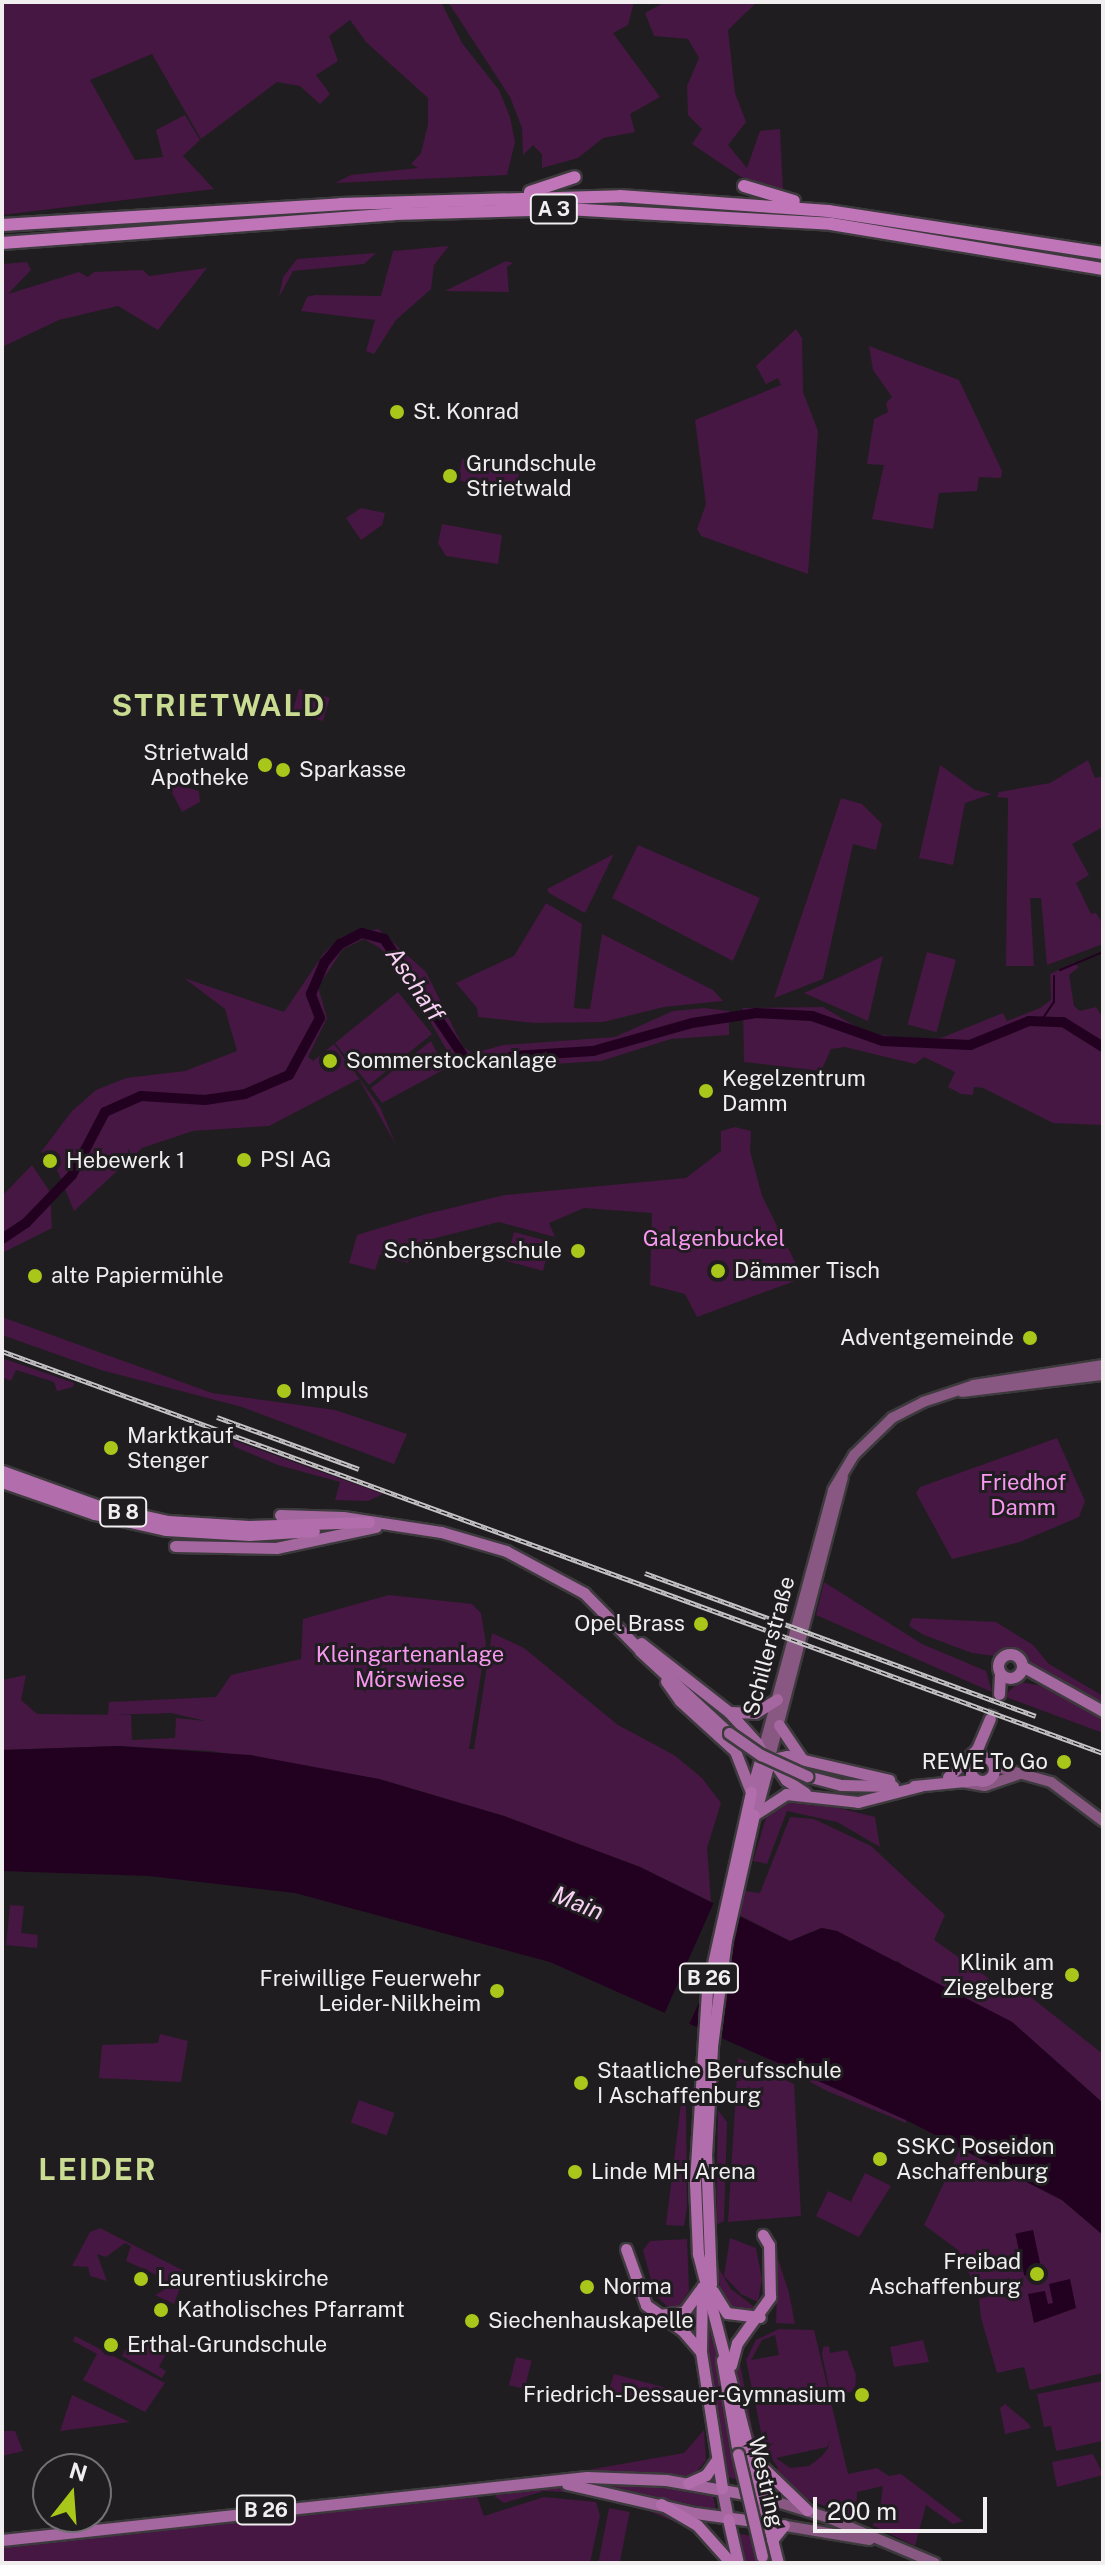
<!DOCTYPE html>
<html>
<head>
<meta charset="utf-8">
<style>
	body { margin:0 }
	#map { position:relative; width:1105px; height:2565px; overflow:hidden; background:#201d20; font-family:"Public Sans",sans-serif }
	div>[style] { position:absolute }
	.green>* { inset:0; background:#451742; transform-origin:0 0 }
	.water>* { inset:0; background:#220120; transform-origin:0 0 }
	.pier>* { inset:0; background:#201d20; transform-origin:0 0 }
	.stream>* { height:2px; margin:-1px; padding:0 1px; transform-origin:1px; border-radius:1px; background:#220120 }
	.river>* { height:10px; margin:-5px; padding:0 5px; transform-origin:5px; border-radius:5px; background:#220120 }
	.primary-tunnel>* { height:11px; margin-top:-5.5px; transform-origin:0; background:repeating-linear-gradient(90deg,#3f3c3f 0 11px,transparent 0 16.5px) }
	.roads { filter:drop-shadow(2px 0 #3d3a3d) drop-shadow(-2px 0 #3d3a3d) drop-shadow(0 2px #3d3a3d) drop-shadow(0 -2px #3d3a3d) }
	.secondary>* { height:10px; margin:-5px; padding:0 5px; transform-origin:5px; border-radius:5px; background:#885883 }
	.primary>* { height:11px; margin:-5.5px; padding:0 5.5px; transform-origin:5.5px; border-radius:5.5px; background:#a567a0 }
	.primary>.ring { margin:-5.5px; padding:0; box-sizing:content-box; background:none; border:11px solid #a567a0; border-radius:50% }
	.trunk>* { height:11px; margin:-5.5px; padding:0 5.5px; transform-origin:5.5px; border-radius:5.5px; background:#b26eac }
	.motorway>* { height:12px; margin:-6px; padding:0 6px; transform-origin:6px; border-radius:6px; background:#c075b9 }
	.rail>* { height:5px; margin-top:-2.5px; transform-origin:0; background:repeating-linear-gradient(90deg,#201d20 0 6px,#c6c4c6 0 12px); box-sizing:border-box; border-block:2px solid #c6c4c6 }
	.bridges { filter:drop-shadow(2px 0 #3d3a3d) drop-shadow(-2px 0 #3d3a3d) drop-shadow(0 2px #3d3a3d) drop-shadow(0 -2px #3d3a3d) }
	.primary-bridge>* { height:11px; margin:-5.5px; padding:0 5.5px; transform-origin:5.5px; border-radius:5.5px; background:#a567a0 }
	.trunk-bridge>* { height:11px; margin:-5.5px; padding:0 5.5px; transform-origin:5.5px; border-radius:5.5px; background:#b26eac }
	.dots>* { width:22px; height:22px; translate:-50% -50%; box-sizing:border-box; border:4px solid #201d20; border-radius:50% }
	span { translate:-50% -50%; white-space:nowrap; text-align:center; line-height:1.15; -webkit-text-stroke:6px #201d20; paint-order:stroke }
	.shield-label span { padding:2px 6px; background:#201d20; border:2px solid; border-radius:6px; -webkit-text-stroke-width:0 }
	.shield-label { font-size:20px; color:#f0eeef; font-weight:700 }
	.poi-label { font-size:22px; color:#f0eeef }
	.left { translate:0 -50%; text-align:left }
	.right { translate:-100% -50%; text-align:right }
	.park-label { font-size:22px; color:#f897f0 }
	.street-label { font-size:22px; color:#f0eeef }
	.water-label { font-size:24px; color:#f9d1f4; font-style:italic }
	.district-label { font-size:30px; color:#c9dc91; font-weight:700; letter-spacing:2px }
	.frame { position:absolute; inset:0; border:4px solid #f0eeef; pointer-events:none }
	.north { position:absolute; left:32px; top:2453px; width:80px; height:80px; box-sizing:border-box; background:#201d20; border:2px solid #737173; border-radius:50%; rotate:17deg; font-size:22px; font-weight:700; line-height:32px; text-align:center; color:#f0eeef }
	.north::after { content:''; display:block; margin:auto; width:28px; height:36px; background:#a9c71a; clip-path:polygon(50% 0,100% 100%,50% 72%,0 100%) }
	.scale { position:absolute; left:813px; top:2497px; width:174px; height:36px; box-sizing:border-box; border:4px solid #f0eeef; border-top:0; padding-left:10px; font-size:24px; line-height:28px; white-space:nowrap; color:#f0eeef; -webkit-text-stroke:6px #201d20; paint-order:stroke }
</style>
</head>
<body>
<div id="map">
	<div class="green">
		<i style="clip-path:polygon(2px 2px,441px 2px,462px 43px,499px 90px,510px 117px,515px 142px,507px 175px,335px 183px,351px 175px,418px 168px,411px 164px,421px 153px,428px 124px,428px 98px,366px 42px,350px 20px,329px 36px,338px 61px,316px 75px,330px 94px,320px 104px,300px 86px,277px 82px,201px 139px,152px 54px,90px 80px,135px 160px,163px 157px,156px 130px,185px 115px,200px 140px,183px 156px,214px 189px,2px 215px)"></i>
		<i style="clip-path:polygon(448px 2px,634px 2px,628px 25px,613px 33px,660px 97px,630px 114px,635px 132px,603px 138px,578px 158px,542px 168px,542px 154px,533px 145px,523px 155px,522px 128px,510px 97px)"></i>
		<i style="clip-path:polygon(665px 2px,757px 2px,728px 30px,735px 93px,746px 122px,728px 145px,747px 168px,760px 131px,780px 129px,783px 191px,741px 177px,692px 144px,702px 129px,688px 115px,687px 86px,699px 58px,688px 39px,654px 36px,645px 13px)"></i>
		<i style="clip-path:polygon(449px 246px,434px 265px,431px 289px,396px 320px,374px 354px,366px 351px,375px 320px,301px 311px,307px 297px,315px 295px,381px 296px,393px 251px)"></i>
		<i style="clip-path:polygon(376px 253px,364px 264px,293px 271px,279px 297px,283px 277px,297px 259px)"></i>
		<i style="clip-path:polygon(506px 261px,513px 263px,507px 267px,509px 292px,445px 291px)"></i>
		<i style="clip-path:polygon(27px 262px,31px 270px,8px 294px,79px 272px,88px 277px,94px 272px,143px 270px,149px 276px,207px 268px,158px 330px,118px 306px,59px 320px,2px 347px,2px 264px)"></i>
		<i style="clip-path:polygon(796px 329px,802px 338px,803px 392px,818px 431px,808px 574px,701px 536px,697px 529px,706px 504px,695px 420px,781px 385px,778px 378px,766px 384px,756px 366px)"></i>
		<i style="clip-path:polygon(869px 346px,959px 380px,1002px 471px,1001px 478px,979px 477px,977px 491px,939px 493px,933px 529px,872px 519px,884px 465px,867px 464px,874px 419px,888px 412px,886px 403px,892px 397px,873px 370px)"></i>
		<i style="clip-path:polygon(462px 459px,520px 468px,516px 490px,504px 493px,458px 480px)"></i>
		<i style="clip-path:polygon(361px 508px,385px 513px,382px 525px,361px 540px,346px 518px)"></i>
		<i style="clip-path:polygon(442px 524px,502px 535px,498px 564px,446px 556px,438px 543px)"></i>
		<i style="left:299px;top:689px;width:32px;height:24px;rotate:16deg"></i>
		<i style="clip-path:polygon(1088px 760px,1095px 778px,1103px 776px,1103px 827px,1072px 844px,1089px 875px,1076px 883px,1091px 914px,1096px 913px,1103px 924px,1103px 944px,1047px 965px,1041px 898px,1030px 898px,1034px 966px,1006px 966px,1008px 798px,997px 797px,999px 792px,1050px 783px)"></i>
		<i style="clip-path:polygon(940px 765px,975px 790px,992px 794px,965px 803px,953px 865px,919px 858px)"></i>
		<i style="clip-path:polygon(172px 783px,199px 791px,200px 802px,182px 812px,168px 785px)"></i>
		<i style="clip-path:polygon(841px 798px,862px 804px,882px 824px,876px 850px,853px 844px,823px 979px,774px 998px)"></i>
		<i style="clip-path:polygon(638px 845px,760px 898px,733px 961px,612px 898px)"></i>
		<i style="clip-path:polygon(614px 854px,585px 913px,549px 893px,547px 889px)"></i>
		<i style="clip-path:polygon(546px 903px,582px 924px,574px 1008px,590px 1009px,602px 934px,713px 990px,723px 1001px,664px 1007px,603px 1022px,535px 1023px,478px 1017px,477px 1008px,456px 983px,514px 956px)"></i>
		<i style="clip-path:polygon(378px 929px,426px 972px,463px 1047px,471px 1052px,472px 1069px,455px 1064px,397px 965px,380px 948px,364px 939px,343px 949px,318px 987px,327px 1018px,308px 1057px,313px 1061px,334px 1044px,380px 1107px,396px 1145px,359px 1079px,269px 1126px,193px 1131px,142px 1148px,74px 1211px,58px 1172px,41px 1152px,72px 1111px,96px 1090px,126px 1078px,185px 1071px,237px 1051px,225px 1009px,184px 978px,284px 1012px,324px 953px,341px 937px)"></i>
		<i style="left:927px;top:952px;width:30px;height:75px;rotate:15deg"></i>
		<i style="clip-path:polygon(883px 956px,868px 1021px,804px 993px,842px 976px)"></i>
		<i style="clip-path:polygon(1073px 963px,1079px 967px,1069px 975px,1074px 1006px,1080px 1011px,1096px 1007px,1103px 1018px,1103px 1125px,1053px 1123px,983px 1088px,974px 1087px,973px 1095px,961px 1094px,948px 1087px,955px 1072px,924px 1057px,915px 1064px,845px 1047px,831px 1049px,821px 1071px,744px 1062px,743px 1008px,823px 1007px,865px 1032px,908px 1039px,941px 1038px,1003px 1013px,1007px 1021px,1040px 1008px,1051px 1000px,1050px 974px)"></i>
		<i style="left:398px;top:992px;width:54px;height:81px;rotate:51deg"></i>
		<i style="clip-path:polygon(704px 1008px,729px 1011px,729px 1035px,671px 1039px,601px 1061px,477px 1069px,478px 1052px,503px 1045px,615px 1037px,673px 1011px)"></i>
		<i style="clip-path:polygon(431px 1041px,445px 1069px,382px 1103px,371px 1088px)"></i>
		<i style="clip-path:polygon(735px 1127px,751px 1131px,750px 1151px,762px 1196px,803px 1278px,697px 1317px,685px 1294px,650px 1285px,652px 1213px,584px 1208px,549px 1223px,555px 1237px,499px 1222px,412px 1244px,408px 1263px,380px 1255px,375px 1270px,349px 1263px,357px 1235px,426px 1214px,505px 1195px,686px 1178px,721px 1151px,721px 1131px)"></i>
		<i style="clip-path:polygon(32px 1165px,50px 1192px,52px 1228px,2px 1253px,2px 1196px)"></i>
		<i style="left:514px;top:1232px;width:38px;height:30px;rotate:15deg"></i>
		<i style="clip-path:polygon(2px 1317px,212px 1393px,335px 1410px,407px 1434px,394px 1464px,242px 1407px,101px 1370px,2px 1335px)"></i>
		<i style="clip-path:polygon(2px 1358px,74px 1383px,73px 1387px,57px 1391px,54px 1382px,16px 1370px,11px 1381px,2px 1377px)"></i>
		<i style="clip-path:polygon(227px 1438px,383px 1494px,368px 1501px,335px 1500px,340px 1482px,278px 1465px,235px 1447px)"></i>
		<i style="clip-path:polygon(1057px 1438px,1085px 1501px,1079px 1517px,1020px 1542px,952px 1559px,916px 1493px,920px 1487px)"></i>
		<i style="clip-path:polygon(824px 1582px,922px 1644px,986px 1671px,992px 1692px,816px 1615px)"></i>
		<i style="clip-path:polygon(389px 1595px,472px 1604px,481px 1613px,486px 1643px,469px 1749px,474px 1749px,492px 1633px,524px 1648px,618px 1725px,674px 1755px,702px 1778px,721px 1803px,707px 1848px,711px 1902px,640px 1867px,504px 1816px,379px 1779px,211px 1751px,118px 1746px,2px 1750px,2px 1680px,26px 1675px,21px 1700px,37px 1714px,131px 1715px,132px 1740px,175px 1738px,176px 1718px,206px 1721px,171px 1713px,108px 1715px,109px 1702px,216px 1697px,231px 1675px,301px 1659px,303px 1619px)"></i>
		<i style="clip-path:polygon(912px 1618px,996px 1622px,1033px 1645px,1049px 1664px,1103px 1696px,1103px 1707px,1027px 1664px,1016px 1650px,995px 1656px,972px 1653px,924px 1635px,909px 1626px)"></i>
		<i style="clip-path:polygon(1020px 1682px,1048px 1687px,1103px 1715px,1103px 1733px,1003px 1696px)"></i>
		<i style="clip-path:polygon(798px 1798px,875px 1817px,880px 1847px,837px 1822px,787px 1811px,767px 1864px,753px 1861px,768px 1811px)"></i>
		<i style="clip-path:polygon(790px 1817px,814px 1819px,871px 1846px,945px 1915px,934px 1940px,994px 1982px,1023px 1991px,1103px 2054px,1103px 2103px,1012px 2022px,911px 1973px,898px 1961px,889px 1961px,837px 1931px,821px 1928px,790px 1941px,739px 1915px,744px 1891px,760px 1893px)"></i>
		<i style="clip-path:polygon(10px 1905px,24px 1906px,21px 1933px,38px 1935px,37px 1948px,6px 1945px)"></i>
		<i style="clip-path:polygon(160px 2034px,188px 2041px,181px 2082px,99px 2078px,102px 2045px,158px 2043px)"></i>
		<i style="clip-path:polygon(750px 2049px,906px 2120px,906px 2123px,827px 2091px)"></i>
		<i style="clip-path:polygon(738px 2058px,794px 2084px,801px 2216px,728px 2222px)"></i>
		<i style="left:359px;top:2100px;width:38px;height:24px;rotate:20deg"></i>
		<i style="clip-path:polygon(681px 2103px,686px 2106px,687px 2208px,684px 2226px,666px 2225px)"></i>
		<i style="clip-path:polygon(718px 2110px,727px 2122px,724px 2221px,716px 2225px)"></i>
		<i style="clip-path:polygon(960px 2149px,1062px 2200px,1103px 2235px,1103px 2373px,1030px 2390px,1024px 2367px,997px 2373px,981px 2318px,979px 2299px,990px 2296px,988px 2286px,976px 2288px,958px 2250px,924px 2225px)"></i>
		<i style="clip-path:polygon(865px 2173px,891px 2186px,859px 2237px,816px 2216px,828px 2191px,856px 2204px,851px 2201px)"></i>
		<i style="clip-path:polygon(100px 2228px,186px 2272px,174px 2304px,155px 2295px,164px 2290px,163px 2278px,126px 2261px,131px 2246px,125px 2243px,106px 2257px,97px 2254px,107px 2281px,90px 2276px,88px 2267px,72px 2266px,90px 2232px)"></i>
		<i style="clip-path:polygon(730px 2238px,756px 2248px,762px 2279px,758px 2302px,741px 2294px,724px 2276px)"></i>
		<i style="clip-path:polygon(687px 2239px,689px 2291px,679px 2306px,668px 2307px,655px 2295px,643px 2250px,650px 2241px)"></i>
		<i style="clip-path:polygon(778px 2259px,789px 2293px,795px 2324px,776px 2323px)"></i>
		<i style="clip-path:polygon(715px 2262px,731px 2289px,757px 2309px,733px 2312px,723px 2301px)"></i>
		<i style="clip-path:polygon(708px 2300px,739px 2480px,723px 2476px,704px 2336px)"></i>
		<i style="clip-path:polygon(767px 2312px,742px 2349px,740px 2364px,753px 2432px,770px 2474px,753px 2443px,733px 2359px)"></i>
		<i style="clip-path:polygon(evenodd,779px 2329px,814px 2330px,848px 2474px,877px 2468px,889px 2476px,901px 2474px,963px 2521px,953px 2524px,926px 2505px,915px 2546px,872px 2525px,879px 2518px,883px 2486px,857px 2492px,856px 2511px,850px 2516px,792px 2493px,771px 2473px,778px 2468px,764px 2446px,746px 2360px,756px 2340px,779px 2329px,775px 2335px,779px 2355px,751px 2360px,762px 2340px,775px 2335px,779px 2329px,830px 2440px,828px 2448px,822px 2456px,809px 2466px,790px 2468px,776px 2458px,827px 2447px,830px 2440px)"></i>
		<i style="clip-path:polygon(75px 2336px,165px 2383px,145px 2412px,83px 2380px,97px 2354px,73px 2341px)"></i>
		<i style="clip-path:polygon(132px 2337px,166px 2354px,159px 2367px,166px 2371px,162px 2378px,122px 2356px)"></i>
		<i style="clip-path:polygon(923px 2340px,929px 2362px,894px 2367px,890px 2347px)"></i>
		<i style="clip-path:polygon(829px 2346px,830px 2353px,847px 2350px,856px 2375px,855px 2391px,831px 2396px,822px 2355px,823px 2347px)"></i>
		<i style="left:516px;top:2357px;width:16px;height:29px;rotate:14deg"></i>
		<i style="clip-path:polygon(614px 2374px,678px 2391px,606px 2400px)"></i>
		<i style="clip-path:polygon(1103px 2381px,1103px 2441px,1056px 2451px,1051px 2426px,1044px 2427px,1037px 2394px)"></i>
		<i style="clip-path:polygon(72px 2395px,130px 2422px,60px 2431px)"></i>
		<i style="clip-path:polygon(1005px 2404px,1028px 2423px,1031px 2428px,1005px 2434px,1000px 2408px)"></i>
		<i style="clip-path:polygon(704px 2430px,706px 2460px,693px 2476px,582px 2471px,684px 2453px)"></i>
		<i style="clip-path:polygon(2px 2431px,15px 2431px,23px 2451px,2px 2456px)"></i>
		<i style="clip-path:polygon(1093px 2454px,1103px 2475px,1057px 2487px,1052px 2462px)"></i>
		<i style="clip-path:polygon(625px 2479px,712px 2490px,716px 2510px,585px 2481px)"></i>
		<i style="clip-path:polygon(564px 2486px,655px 2507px,697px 2531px,644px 2509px,580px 2493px,544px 2491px,504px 2503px,495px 2497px,497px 2491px)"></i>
		<i style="clip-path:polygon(476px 2493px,484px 2516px,544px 2497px,596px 2502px,600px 2516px,590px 2563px,2px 2563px,2px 2547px)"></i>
		<i style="left:609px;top:2508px;width:21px;height:56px;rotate:11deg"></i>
		<i style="clip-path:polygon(734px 2533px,752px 2536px,759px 2563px,741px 2563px)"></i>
	</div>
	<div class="water">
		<i style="clip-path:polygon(118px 1746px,250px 1755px,379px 1779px,504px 1816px,640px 1867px,790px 1941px,822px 1928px,837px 1931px,1012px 2022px,1103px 2103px,1103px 2235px,1062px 2200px,906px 2120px,550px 1962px,295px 1893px,149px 1876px,2px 1871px,2px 1750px)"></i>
		<i style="left:1033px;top:2230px;width:43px;height:18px;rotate:78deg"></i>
		<i style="clip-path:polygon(1070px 2279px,1076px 2308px,1034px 2323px,1028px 2294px,1045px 2291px,1048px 2304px,1053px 2303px,1049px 2284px)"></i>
	</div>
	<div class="pier">
		<i style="left:715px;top:1900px;width:27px;height:132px;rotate:24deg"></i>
	</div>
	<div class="stream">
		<i style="left:1060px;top:970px;width:47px;rotate:-22.7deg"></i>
		<i style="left:1041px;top:1021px;width:23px;rotate:-56deg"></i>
		<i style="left:1054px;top:1002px;width:26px;rotate:-90deg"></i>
	</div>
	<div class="river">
		<i style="left:2px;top:1239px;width:29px;rotate:-34deg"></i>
		<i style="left:26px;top:1223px;width:66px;rotate:-46.2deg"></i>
		<i style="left:72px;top:1175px;width:71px;rotate:-62.4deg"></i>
		<i style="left:105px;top:1112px;width:39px;rotate:-24deg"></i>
		<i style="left:141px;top:1096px;width:64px;rotate:3.6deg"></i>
		<i style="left:205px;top:1100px;width:40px;rotate:-8.5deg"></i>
		<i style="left:245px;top:1094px;width:48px;rotate:-23.4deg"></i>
		<i style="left:289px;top:1075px;width:65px;rotate:-61.5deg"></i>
		<i style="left:320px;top:1018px;width:26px;rotate:-111deg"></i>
		<i style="left:311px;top:994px;width:34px;rotate:-67deg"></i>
		<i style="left:324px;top:963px;width:25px;rotate:-50deg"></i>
		<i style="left:340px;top:944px;width:25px;rotate:-27deg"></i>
		<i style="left:362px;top:933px;width:23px;rotate:15deg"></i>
		<i style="left:384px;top:939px;width:146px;rotate:55.9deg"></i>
		<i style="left:466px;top:1060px;width:24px;rotate:12deg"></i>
		<i style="left:489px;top:1065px;width:27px;rotate:-20deg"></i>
		<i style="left:514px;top:1056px;width:79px;rotate:-3.6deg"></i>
		<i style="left:593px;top:1051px;width:103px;rotate:-15.8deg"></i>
		<i style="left:692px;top:1023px;width:65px;rotate:-8.9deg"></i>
		<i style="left:756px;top:1013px;width:56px;rotate:3.1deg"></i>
		<i style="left:812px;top:1016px;width:75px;rotate:19.4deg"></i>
		<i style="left:883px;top:1041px;width:87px;rotate:2.6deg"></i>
		<i style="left:970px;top:1045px;width:64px;rotate:-22.1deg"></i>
		<i style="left:1029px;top:1021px;width:34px;rotate:2deg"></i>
		<i style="left:1063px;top:1022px;width:47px;rotate:32deg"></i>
	</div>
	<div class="primary-tunnel">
		<i style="left:990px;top:1719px;width:27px;rotate:-70deg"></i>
	</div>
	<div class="roads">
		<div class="secondary">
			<i style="left:962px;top:1392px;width:142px;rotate:-6.9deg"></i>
			<i style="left:762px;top:1754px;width:273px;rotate:-74.9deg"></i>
			<i style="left:833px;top:1490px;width:41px;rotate:-59deg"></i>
			<i style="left:854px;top:1455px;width:53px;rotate:-44.2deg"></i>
			<i style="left:892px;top:1418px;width:35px;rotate:-27deg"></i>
			<i style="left:923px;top:1402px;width:54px;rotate:-18.4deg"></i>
			<i style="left:974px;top:1385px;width:131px;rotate:-8.8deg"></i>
			<i style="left:770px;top:1757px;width:289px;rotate:-75.4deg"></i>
			<i style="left:994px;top:1766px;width:59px;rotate:15.7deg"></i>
			<i style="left:1051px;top:1782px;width:65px;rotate:36.9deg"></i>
			<i style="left:962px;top:1782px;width:23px;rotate:10deg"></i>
			<i style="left:985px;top:1786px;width:36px;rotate:-19deg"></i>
			<i style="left:761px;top:2497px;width:68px;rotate:17.1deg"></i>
			<i style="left:826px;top:2517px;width:118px;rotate:22.9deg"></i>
			<i style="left:768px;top:2523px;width:103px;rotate:9.5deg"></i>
		</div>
		<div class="primary">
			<i style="left:280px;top:1515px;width:63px;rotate:1.8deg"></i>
			<i style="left:343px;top:1517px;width:99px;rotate:8.7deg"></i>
			<i style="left:441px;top:1532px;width:68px;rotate:16.3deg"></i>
			<i style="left:506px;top:1551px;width:89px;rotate:28.3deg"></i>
			<i style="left:584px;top:1593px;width:86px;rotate:45.5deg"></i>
			<i style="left:175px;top:1546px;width:101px;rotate:1.1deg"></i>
			<i style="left:276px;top:1548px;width:102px;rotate:-11.9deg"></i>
			<i style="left:641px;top:1643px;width:112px;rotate:38.1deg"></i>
			<i style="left:729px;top:1712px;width:42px;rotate:47.9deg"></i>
			<i style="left:757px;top:1743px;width:25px;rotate:64deg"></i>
			<i style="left:640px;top:1651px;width:121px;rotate:42.7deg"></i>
			<i class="ring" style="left:998px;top:1654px;width:13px;height:13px"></i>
			<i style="left:1022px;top:1666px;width:93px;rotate:29.1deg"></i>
			<i style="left:666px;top:1681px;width:24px;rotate:55deg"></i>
			<i style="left:680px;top:1701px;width:74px;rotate:42.3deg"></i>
			<i style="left:735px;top:1751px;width:44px;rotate:68.7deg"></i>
			<i style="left:999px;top:1694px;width:20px;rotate:-87deg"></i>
			<i style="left:730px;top:1712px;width:25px;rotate:2deg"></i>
			<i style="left:755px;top:1713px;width:26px;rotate:-32deg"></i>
			<i style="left:779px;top:1725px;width:40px;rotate:56deg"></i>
			<i class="ring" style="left:970px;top:1757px;width:13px;height:13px"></i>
			<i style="left:770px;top:1757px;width:28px;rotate:55deg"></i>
			<i style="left:786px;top:1780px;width:23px;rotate:34deg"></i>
			<i style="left:763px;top:1761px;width:25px;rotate:-12deg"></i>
			<i style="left:787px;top:1756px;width:105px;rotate:13.2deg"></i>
			<i style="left:807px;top:1776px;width:35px;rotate:15deg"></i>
			<i style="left:841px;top:1785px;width:52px;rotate:1.1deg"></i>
			<i style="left:948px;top:1777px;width:40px;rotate:-44deg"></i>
			<i style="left:977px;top:1749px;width:33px;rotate:-67deg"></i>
			<i style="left:914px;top:1786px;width:61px;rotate:-5.6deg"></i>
			<i style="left:751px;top:1792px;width:40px;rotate:-74deg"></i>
			<i style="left:756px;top:1811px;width:51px;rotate:-75.1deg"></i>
			<i style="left:754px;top:1815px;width:38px;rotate:-33deg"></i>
			<i style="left:786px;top:1794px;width:72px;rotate:6.3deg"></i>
			<i style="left:858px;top:1802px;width:64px;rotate:-14.5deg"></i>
			<i style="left:567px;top:2484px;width:131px;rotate:12.8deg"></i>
			<i style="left:695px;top:2513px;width:74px;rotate:7.8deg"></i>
			<i style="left:768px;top:2523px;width:27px;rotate:-105deg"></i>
			<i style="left:722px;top:2488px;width:32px;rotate:79deg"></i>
			<i style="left:2px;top:2540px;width:588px;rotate:-6.15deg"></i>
			<i style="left:587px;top:2477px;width:79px;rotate:2.2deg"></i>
			<i style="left:666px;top:2480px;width:91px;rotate:10.1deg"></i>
		</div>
		<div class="trunk">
			<i style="left:2px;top:1471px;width:100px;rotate:19.9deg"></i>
			<i style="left:96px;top:1505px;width:74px;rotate:12.5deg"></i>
			<i style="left:168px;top:1521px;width:81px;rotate:3.5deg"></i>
			<i style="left:249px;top:1526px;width:120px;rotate:-1.9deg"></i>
			<i style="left:2px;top:1482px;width:97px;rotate:19.2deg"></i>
			<i style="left:94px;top:1514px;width:74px;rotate:12.5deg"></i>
			<i style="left:166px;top:1530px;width:83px;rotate:3.4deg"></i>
			<i style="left:249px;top:1535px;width:65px;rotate:-3.5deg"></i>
			<i style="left:751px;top:1792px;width:204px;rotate:102.5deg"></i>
			<i style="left:707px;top:1991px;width:192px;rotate:93.6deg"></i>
			<i style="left:695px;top:2183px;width:71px;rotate:87.6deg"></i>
			<i style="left:698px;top:2254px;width:251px;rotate:75.5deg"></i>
			<i style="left:626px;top:2249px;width:59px;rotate:70.3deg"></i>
			<i style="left:646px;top:2305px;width:44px;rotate:34.8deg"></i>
			<i style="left:682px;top:2330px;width:29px;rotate:49deg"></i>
			<i style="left:711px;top:2284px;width:129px;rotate:-92.2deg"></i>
			<i style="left:706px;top:2155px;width:109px;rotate:-86.8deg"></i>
			<i style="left:712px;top:2046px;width:107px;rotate:-82.5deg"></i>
			<i style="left:726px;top:1940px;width:128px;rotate:-77.4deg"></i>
			<i style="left:702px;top:2287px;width:65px;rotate:90.9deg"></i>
			<i style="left:701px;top:2352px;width:138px;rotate:81.2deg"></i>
			<i style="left:713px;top:2291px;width:26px;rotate:58deg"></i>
			<i style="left:727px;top:2313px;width:33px;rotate:7deg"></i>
			<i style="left:659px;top:2315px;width:25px;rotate:-7deg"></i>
			<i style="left:684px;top:2312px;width:27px;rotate:-54deg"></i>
			<i style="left:722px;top:2360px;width:95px;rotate:80.3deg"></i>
			<i style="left:731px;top:2365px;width:23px;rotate:-75deg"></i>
			<i style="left:737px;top:2343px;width:57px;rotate:-54.3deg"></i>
			<i style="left:770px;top:2297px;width:52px;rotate:-91.1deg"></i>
			<i style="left:769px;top:2245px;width:12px;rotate:-121deg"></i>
			<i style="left:756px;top:2461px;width:71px;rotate:43.9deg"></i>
			<i style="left:688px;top:2483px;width:20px;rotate:-24deg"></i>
			<i style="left:706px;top:2475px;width:16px;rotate:-55deg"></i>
			<i style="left:661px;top:2504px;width:42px;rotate:30.3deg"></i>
			<i style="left:697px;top:2525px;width:51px;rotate:48.2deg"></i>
			<i style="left:728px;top:2519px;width:45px;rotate:77.2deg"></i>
			<i style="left:768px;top:2523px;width:41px;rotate:76deg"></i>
			<i style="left:772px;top:2540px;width:19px;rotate:-51deg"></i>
		</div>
		<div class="motorway">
			<i style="left:744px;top:186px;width:52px;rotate:16.7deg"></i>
			<i style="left:530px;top:192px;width:47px;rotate:-18.4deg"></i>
			<i style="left:2px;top:225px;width:340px;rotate:-3.5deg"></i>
			<i style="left:341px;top:204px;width:279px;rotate:-1.6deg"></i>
			<i style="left:620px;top:196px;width:209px;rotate:4.1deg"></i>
			<i style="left:828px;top:211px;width:278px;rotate:8.7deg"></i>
			<i style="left:2px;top:243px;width:393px;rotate:-4.2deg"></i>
			<i style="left:394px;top:214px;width:172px;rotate:-1.7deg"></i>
			<i style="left:566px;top:209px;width:265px;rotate:3.2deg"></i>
			<i style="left:831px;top:224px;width:276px;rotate:9.4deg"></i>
		</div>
	</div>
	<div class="rail">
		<i style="left:2px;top:1351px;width:1172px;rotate:20.06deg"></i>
		<i style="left:217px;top:1417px;width:151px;rotate:20.1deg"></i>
		<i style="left:645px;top:1573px;width:416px;rotate:20.1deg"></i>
	</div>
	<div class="bridges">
		<div class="primary-bridge">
			<i style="left:729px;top:1733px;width:39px;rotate:35deg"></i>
			<i style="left:761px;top:1755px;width:51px;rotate:24.5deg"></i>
		</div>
		<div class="trunk-bridge">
			<i style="left:738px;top:2454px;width:105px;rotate:76.8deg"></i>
		</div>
	</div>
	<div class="dots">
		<i style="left:397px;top:412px;background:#a9c71a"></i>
		<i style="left:450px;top:476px;background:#a9c71a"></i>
		<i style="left:265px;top:765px;background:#a9c71a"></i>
		<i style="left:283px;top:770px;background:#a9c71a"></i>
		<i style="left:330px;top:1061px;background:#a9c71a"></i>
		<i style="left:706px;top:1091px;background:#a9c71a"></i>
		<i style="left:244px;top:1160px;background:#a9c71a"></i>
		<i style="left:50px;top:1161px;background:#a9c71a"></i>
		<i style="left:578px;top:1251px;background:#a9c71a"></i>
		<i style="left:718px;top:1271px;background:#a9c71a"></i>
		<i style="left:35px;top:1276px;background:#a9c71a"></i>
		<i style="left:1030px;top:1338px;background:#a9c71a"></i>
		<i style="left:284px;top:1391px;background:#a9c71a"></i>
		<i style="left:111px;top:1448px;background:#a9c71a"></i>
		<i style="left:701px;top:1624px;background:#a9c71a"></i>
		<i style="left:1064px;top:1762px;background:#a9c71a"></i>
		<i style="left:1072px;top:1975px;background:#a9c71a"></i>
		<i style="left:497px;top:1991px;background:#a9c71a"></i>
		<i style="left:581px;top:2083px;background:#a9c71a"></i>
		<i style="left:880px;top:2159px;background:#a9c71a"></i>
		<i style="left:575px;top:2172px;background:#a9c71a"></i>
		<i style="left:1037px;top:2274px;background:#a9c71a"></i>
		<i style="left:141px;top:2279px;background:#a9c71a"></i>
		<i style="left:587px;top:2287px;background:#a9c71a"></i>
		<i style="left:161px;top:2310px;background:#a9c71a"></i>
		<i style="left:472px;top:2321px;background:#a9c71a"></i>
		<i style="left:111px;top:2345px;background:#a9c71a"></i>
		<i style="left:862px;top:2395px;background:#a9c71a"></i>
	</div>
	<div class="shield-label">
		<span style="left:554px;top:209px">A 3</span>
		<span style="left:123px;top:1512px">B 8</span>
		<span style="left:709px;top:1978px">B 26</span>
		<span style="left:266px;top:2510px">B 26</span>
	</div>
	<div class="poi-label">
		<span class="left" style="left:413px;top:412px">St. Konrad</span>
		<span class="left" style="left:466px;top:476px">Grundschule<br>Strietwald</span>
		<span class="right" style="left:249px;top:765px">Strietwald<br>Apotheke</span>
		<span class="left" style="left:299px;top:770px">Sparkasse</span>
		<span class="left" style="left:346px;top:1061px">Sommerstockanlage</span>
		<span class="left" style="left:722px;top:1091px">Kegelzentrum<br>Damm</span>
		<span class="left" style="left:260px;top:1160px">PSI AG</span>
		<span class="left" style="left:66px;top:1161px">Hebewerk 1</span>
		<span class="right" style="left:562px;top:1251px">Schönbergschule</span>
		<span class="left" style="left:734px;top:1271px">Dämmer Tisch</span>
		<span class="left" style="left:51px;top:1276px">alte Papiermühle</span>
		<span class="right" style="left:1014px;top:1338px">Adventgemeinde</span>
		<span class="left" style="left:300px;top:1391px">Impuls</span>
		<span class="left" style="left:127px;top:1448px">Marktkauf<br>Stenger</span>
		<span class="right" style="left:685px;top:1624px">Opel Brass</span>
		<span class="right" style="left:1048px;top:1762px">REWE To Go</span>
		<span class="right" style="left:1054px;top:1975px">Klinik am<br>Ziegelberg</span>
		<span class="right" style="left:481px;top:1991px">Freiwillige Feuerwehr<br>Leider-Nilkheim</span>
		<span class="left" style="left:597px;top:2083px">Staatliche Berufsschule<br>I Aschaffenburg</span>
		<span class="left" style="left:896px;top:2159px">SSKC Poseidon<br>Aschaffenburg</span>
		<span class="left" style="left:591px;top:2172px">Linde MH Arena</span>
		<span class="right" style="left:1021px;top:2274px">Freibad<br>Aschaffenburg</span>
		<span class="left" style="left:157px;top:2279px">Laurentiuskirche</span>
		<span class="left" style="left:603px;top:2287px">Norma</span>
		<span class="left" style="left:177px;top:2310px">Katholisches Pfarramt</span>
		<span class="left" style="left:488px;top:2321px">Siechenhauskapelle</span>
		<span class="left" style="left:127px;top:2345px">Erthal-Grundschule</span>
		<span class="right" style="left:846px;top:2395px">Friedrich-Dessauer-Gymnasium</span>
	</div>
	<div class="park-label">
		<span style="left:714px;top:1239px">Galgenbuckel</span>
		<span style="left:1023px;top:1495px">Friedhof<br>Damm</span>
		<span style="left:410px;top:1667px">Kleingartenanlage<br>Mörswiese</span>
	</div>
	<div class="street-label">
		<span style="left:769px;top:1646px;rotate:-75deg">Schillerstraße</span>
		<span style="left:766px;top:2482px;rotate:77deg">Westring</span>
	</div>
	<div class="water-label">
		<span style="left:415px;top:984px;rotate:56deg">Aschaff</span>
		<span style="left:578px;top:1903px;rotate:22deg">Main</span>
	</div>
	<div class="district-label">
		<span style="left:219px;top:705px">STRIETWALD</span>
		<span style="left:98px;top:2169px">LEIDER</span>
	</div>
	<div class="frame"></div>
	<div class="north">N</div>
	<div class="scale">200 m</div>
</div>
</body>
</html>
